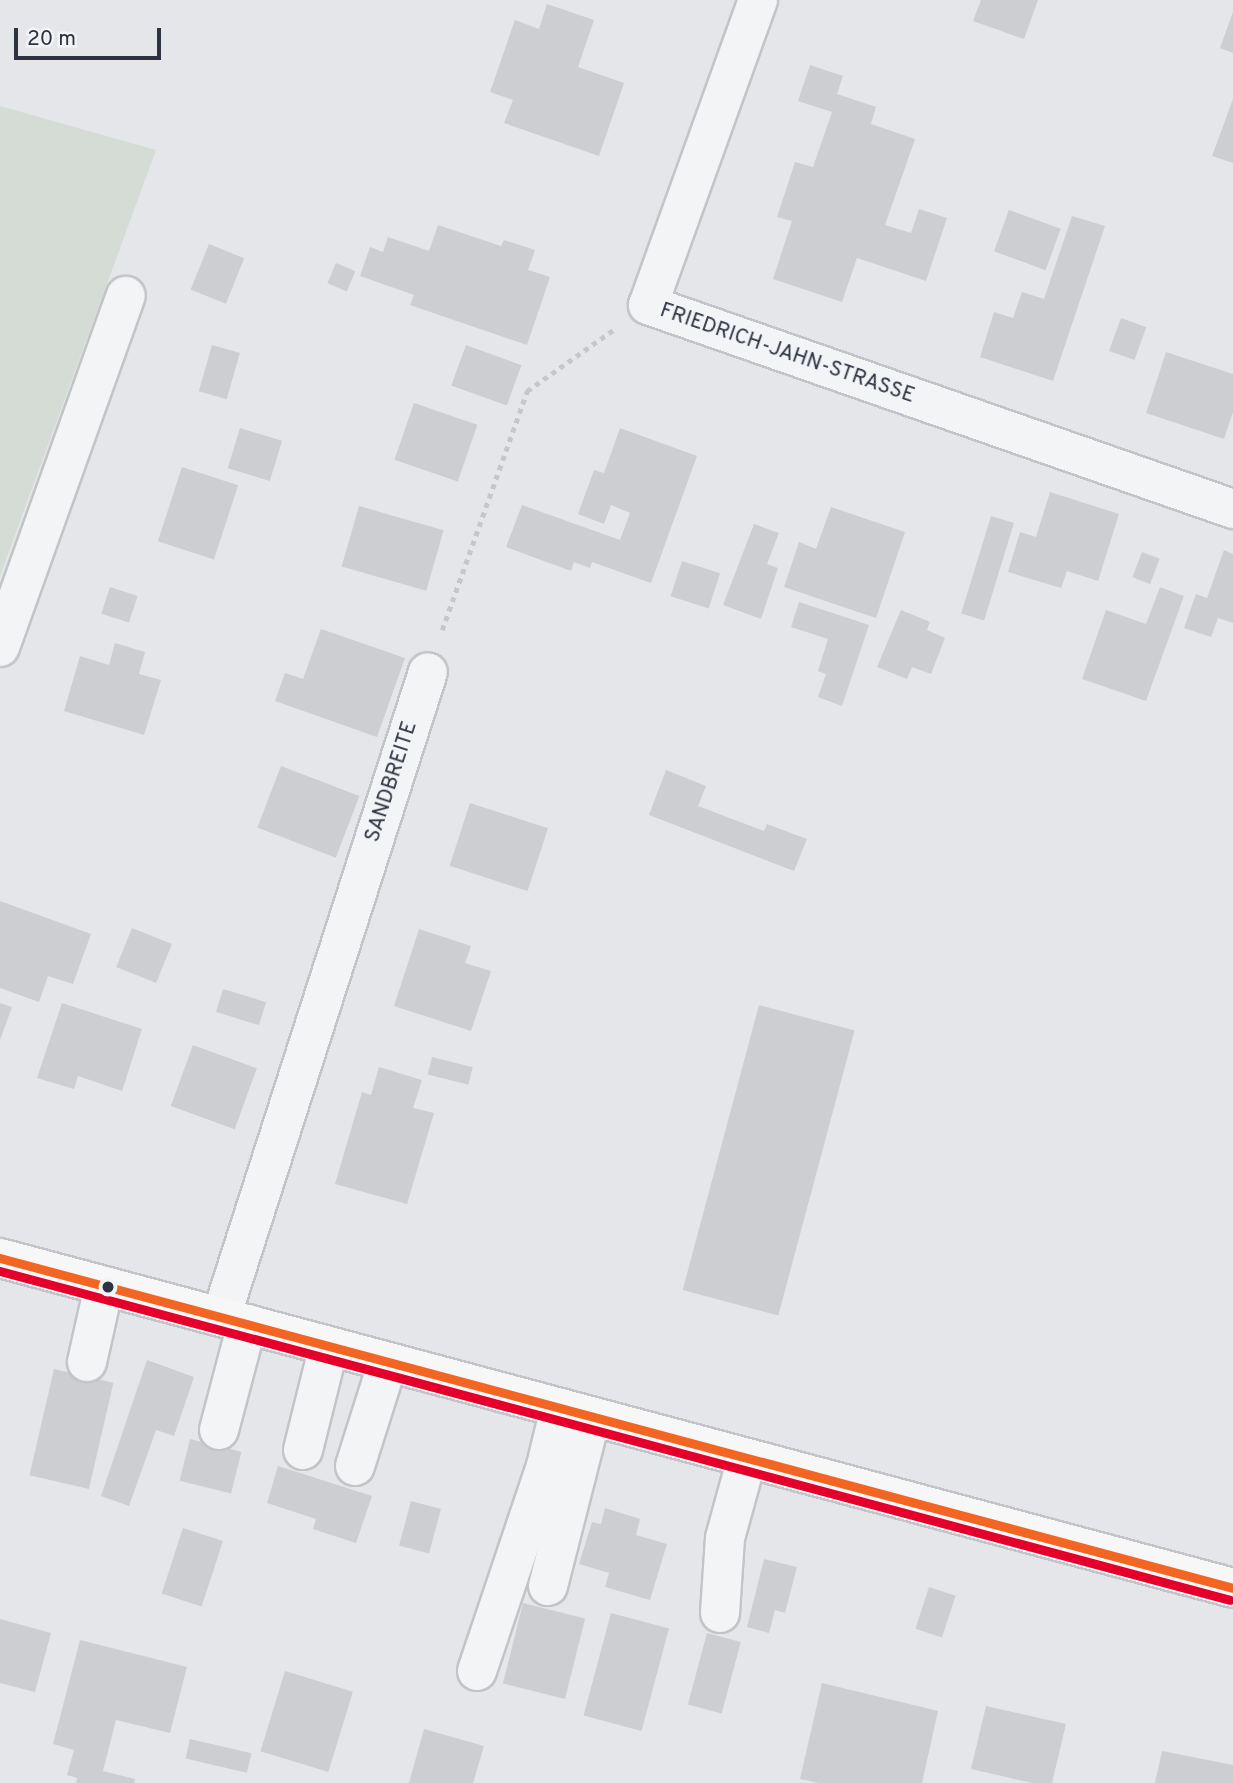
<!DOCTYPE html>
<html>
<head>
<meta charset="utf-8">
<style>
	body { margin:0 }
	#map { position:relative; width:1233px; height:1783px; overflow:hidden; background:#e4e6e9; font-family:Overpass,sans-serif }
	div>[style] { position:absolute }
	.green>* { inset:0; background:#d5dcd5 }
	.building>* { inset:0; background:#cdced1; transform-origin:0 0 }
	.path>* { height:4.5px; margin-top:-2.25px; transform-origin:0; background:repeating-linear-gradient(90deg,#c5c7ca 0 5px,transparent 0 10px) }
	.roads { filter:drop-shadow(2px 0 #c3c4c7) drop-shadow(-2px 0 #c3c4c7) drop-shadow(0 2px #c3c4c7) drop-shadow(0 -2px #c3c4c7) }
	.minor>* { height:38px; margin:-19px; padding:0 19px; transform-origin:19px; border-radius:19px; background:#f3f4f5 }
	.major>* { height:38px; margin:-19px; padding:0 19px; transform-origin:19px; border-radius:19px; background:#f7f7f7 }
	.bus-1>* { height:9px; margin:-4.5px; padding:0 4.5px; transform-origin:4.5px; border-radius:4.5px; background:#f26522 }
	.bus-2>* { height:9px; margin:-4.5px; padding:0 4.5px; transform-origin:4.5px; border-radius:4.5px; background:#e4002b }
	.dots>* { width:19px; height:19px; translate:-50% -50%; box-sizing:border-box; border:4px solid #f2f4f7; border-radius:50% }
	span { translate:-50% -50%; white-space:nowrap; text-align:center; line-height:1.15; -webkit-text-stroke:6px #f2f4f7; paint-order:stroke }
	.street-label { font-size:21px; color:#2d3340 }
	.scale { position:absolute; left:14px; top:28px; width:147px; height:32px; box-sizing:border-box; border:4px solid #2d3340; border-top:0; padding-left:9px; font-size:21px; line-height:24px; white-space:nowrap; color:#2d3340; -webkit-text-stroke:5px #f2f4f7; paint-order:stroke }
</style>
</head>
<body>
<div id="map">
	<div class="green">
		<i style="clip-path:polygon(0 106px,156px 150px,0 576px)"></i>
	</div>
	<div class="building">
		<i style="clip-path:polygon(981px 0,1038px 0,1024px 39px,973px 21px)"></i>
		<i style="clip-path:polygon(547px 4px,594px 20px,578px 67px,624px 83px,599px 156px,504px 123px,513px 100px,490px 92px,515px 20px,539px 29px)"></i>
		<i style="clip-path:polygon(1233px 12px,1233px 53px,1220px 48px)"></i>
		<i style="clip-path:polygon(810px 65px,843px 76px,837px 94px,876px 107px,871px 124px,915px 139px,885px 225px,911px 233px,919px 209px,947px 218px,926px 281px,857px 258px,842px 302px,773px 279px,792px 221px,777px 217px,795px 162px,813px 167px,832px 112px,798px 101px)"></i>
		<i style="clip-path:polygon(1233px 99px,1233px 163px,1212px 156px)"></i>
		<i style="left:1009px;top:210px;width:55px;height:44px;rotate:20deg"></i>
		<i style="clip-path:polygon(1072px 216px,1105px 226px,1053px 381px,980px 357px,994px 312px,1013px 318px,1022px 292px,1044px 299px)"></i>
		<i style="clip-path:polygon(438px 225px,501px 246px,504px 240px,535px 250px,528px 270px,550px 277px,527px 345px,410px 305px,414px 295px,360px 276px,370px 247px,383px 252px,388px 237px,429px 251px)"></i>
		<i style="left:209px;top:244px;width:38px;height:49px;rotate:22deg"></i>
		<i style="left:336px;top:263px;width:21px;height:22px;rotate:23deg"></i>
		<i style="left:1121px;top:318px;width:27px;height:35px;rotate:20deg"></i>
		<i style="left:212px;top:345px;width:29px;height:48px;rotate:16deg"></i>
		<i style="left:466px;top:345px;width:59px;height:43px;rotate:20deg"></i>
		<i style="clip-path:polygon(1166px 352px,1233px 374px,1233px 412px,1224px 439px,1146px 413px)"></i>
		<i style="left:414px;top:403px;width:67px;height:60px;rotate:19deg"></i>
		<i style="left:240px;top:428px;width:44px;height:42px;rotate:17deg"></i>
		<i style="clip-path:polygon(620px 428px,697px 456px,651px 583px,592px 562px,590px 568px,574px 562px,571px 571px,506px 547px,522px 505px,620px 540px,630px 513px,611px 505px,604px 524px,578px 514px,594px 470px,604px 473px)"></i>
		<i style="left:182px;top:467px;width:59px;height:78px;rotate:18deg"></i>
		<i style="clip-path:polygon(1050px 492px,1119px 514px,1098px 581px,1067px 571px,1061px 588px,1008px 572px,1020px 532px,1036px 537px)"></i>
		<i style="left:359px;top:506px;width:88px;height:63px;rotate:16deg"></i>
		<i style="clip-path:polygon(831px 507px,905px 532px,876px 618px,784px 587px,799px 542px,816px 549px)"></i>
		<i style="left:991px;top:516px;width:24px;height:102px;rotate:17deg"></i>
		<i style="clip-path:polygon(754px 524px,779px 533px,767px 564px,778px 568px,761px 619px,723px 605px)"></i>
		<i style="clip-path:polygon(1224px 550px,1233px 554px,1233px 623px,1218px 618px,1211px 637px,1184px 628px,1196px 594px,1207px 598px)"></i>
		<i style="left:1142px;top:552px;width:19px;height:27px;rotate:21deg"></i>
		<i style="left:682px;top:561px;width:40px;height:37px;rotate:18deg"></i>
		<i style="left:110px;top:587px;width:29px;height:28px;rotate:18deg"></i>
		<i style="clip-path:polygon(1160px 587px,1184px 596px,1146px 701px,1082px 679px,1106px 610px,1146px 624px)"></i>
		<i style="clip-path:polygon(799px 602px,869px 625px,842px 706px,818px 697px,826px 674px,818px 671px,828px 639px,791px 627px)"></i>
		<i style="clip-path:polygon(901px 610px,930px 622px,927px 630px,945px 638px,931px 674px,912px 667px,907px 679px,877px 667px)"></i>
		<i style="clip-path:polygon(321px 629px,405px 658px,377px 737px,275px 701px,285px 673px,303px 679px)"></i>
		<i style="clip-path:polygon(115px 643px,145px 652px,139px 674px,161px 680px,144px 735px,64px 711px,80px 656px,109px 665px)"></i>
		<i style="left:281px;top:766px;width:84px;height:66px;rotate:21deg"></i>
		<i style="clip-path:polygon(666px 770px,706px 786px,698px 806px,764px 831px,767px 824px,807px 839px,794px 871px,649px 815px)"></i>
		<i style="left:470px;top:803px;width:82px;height:66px;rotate:18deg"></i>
		<i style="clip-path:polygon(0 901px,91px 934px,73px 984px,48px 976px,39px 1002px,0 988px)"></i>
		<i style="left:132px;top:928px;width:43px;height:42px;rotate:22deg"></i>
		<i style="clip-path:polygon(419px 929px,471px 946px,465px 963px,491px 971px,471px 1031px,394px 1006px)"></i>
		<i style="left:223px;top:989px;width:45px;height:24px;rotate:17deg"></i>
		<i style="clip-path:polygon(0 1003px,12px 1007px,0 1040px)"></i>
		<i style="clip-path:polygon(62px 1003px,142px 1029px,122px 1091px,78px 1076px,74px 1089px,37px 1078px)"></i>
		<i style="left:759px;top:1005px;width:99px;height:295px;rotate:15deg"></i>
		<i style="left:193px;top:1045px;width:68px;height:65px;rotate:20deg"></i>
		<i style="left:432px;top:1057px;width:42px;height:18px;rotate:14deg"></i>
		<i style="clip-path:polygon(379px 1067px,422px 1080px,413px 1108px,434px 1113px,407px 1204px,335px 1184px,362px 1092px,371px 1095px)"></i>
		<i style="clip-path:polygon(147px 1360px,194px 1377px,174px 1436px,156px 1430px,129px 1506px,101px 1496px)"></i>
		<i style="left:54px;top:1369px;width:61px;height:109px;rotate:13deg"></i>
		<i style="left:190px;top:1439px;width:53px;height:43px;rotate:14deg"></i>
		<i style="clip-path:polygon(278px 1466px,372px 1496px,356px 1543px,313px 1529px,316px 1519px,267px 1503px)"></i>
		<i style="left:411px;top:1501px;width:31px;height:46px;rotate:15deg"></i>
		<i style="clip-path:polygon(605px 1508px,640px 1519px,636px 1535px,667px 1544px,650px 1600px,605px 1587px,609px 1573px,579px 1564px,592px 1522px,601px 1524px)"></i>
		<i style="left:183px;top:1528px;width:42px;height:69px;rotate:18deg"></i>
		<i style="clip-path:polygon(764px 1559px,797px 1567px,785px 1613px,775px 1610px,769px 1633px,747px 1627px)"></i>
		<i style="left:929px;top:1587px;width:28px;height:44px;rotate:18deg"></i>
		<i style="left:523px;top:1603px;width:64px;height:83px;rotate:14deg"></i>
		<i style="left:611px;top:1613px;width:60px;height:106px;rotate:15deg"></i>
		<i style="clip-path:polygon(0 1619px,51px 1633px,35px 1692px,0 1683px)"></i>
		<i style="left:707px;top:1633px;width:35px;height:74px;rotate:15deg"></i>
		<i style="clip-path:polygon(80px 1640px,187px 1667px,170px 1733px,116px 1720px,103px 1771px,135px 1779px,134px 1783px,76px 1783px,77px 1778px,67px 1775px,74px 1750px,53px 1744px)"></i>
		<i style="left:285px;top:1671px;width:71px;height:84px;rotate:17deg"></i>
		<i style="clip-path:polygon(822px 1683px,938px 1711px,922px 1783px,819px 1783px,800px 1779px)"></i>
		<i style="clip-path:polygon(986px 1706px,1066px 1724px,1052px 1783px,1032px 1783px,971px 1769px)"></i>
		<i style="clip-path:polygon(424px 1729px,484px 1746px,473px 1783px,409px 1783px)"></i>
		<i style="left:190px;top:1739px;width:63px;height:20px;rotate:13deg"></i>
		<i style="clip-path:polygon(1162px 1751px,1233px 1765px,1233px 1783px,1155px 1783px)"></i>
	</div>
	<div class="path">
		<i style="left:442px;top:630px;width:254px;rotate:-70.4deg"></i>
		<i style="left:527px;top:391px;width:105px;rotate:-35.3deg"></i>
	</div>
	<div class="roads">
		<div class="minor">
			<i style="left:758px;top:0;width:324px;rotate:109.8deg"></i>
			<i style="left:648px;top:305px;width:620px;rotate:19.22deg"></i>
			<i style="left:0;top:647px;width:373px;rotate:-70.3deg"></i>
			<i style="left:221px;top:1317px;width:677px;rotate:-72.21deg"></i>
			<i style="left:87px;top:1362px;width:78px;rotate:-77.4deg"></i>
			<i style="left:219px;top:1430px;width:110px;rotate:-75.2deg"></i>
			<i style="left:303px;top:1450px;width:107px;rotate:-76deg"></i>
			<i style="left:355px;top:1466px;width:109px;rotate:-72.4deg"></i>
			<i style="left:548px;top:1586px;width:174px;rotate:-75.7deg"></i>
			<i style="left:720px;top:1613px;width:75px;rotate:-86.2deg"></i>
			<i style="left:725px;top:1538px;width:83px;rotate:-74.6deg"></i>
			<i style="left:477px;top:1671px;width:216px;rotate:-71.4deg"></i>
			<i style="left:546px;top:1466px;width:60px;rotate:-76.4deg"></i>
		</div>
		<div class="major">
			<i style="left:0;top:1258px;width:1276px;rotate:14.98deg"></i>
		</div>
	</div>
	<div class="bus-1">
		<i style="left:0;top:1258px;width:1276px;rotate:14.98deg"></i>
	</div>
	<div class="bus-2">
		<i style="left:0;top:1271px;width:1273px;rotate:14.97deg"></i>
	</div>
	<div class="dots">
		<i style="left:108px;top:1287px;background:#2d3340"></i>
	</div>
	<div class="street-label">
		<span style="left:787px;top:354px;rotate:19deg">FRIEDRICH-JAHN-STRASSE</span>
		<span style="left:392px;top:782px;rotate:-72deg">SANDBREITE</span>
	</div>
	<div class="scale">20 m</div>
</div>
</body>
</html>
